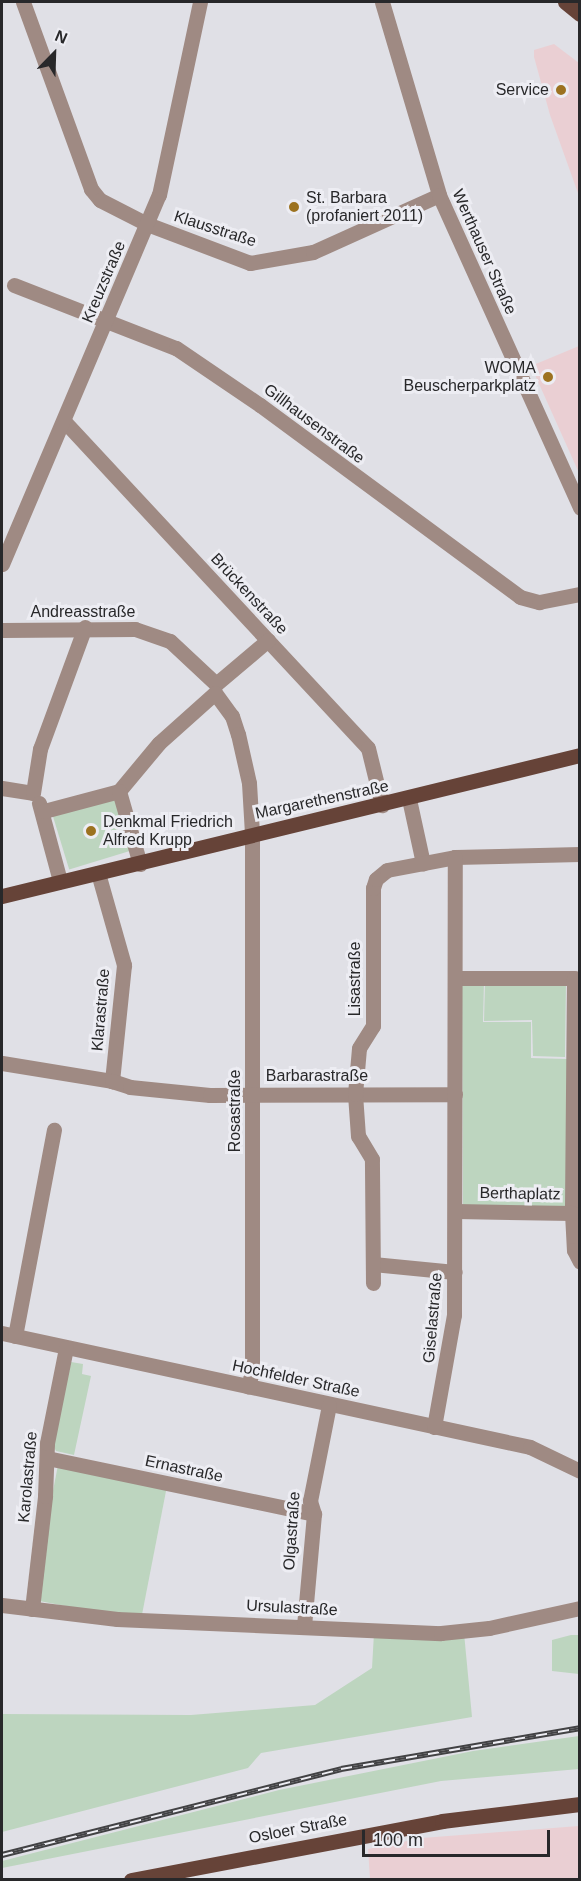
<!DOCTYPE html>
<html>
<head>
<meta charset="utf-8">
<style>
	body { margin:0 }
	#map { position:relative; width:581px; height:1881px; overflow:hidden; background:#e0e0e6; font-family:Helvetica,sans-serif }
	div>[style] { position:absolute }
	.industrial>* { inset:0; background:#eacfd3 }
	.green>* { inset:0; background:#bdd5bf; transform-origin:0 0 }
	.minor>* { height:15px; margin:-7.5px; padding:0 7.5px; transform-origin:7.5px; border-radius:7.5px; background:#9f8a83 }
	.major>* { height:15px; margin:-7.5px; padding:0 7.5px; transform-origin:7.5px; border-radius:7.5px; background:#664338 }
	.rail>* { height:6px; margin-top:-3px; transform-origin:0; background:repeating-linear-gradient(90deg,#ededf3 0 11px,#424244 0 22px); box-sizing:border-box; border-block:2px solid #424244 }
	.dots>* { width:16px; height:16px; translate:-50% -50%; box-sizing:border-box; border:3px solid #ededf3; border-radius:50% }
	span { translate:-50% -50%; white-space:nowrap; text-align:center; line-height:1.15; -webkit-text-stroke:6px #ededf3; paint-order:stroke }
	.poi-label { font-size:16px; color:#28282a }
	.right { translate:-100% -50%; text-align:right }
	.left { translate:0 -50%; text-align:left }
	.street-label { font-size:16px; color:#28282a }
	.frame { position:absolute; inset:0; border:3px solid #28282a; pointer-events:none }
	.north { position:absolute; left:24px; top:24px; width:60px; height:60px; -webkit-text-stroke:4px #ededf3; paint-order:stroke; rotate:23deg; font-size:16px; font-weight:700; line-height:24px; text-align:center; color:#28282a }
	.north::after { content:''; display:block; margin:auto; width:21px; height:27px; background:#28282a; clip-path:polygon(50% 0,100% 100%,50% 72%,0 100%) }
	.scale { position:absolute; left:362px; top:1830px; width:188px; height:27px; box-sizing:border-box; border:3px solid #28282a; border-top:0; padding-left:8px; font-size:18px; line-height:21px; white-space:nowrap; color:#28282a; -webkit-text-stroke:4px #ededf3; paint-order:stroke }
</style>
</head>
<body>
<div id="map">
	<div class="industrial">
		<i style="clip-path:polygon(554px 44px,579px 63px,579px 196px,550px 115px,534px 57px,534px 50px)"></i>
		<i style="clip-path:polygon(579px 346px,579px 473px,531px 366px)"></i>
		<i style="clip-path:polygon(579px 1826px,579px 1879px,370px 1879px,368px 1849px,422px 1838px)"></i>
	</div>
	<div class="green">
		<i style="left:115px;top:797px;width:56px;height:65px;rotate:73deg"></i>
		<i style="clip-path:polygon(462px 982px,484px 982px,483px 1022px,531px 1022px,531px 1058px,567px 1059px,568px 1207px,463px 1205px)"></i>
		<i style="clip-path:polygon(485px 983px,566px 983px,565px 1057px,533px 1056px,532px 1020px,484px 1021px)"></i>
		<i style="clip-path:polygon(71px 1362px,83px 1364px,82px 1374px,91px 1376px,74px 1455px,56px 1451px,53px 1445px)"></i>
		<i style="left:58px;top:1465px;width:111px;height:137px;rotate:11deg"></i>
		<i style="clip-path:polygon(374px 1633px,464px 1633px,472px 1717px,261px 1753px,248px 1768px,2px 1832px,2px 1714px,191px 1715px,315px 1705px,372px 1668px)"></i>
		<i style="clip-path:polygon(571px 1635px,579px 1635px,579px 1674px,552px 1671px,552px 1640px)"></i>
		<i style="clip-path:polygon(579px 1736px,579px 1769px,441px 1781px,2px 1868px,2px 1861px,279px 1790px,473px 1751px)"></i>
	</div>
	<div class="minor">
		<i style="left:23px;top:2px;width:199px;rotate:70deg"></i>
		<i style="left:91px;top:189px;width:14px;rotate:51deg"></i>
		<i style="left:100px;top:200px;width:53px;rotate:27.1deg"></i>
		<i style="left:147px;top:224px;width:110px;rotate:20.7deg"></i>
		<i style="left:250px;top:263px;width:64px;rotate:-9.9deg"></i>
		<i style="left:313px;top:252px;width:138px;rotate:-24.3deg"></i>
		<i style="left:382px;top:2px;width:201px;rotate:73.5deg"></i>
		<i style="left:439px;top:195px;width:343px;rotate:65.7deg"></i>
		<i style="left:14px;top:285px;width:174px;rotate:21.3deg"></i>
		<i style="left:176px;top:348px;width:102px;rotate:34.2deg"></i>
		<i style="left:260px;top:405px;width:323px;rotate:36.4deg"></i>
		<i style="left:520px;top:597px;width:20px;rotate:15deg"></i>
		<i style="left:539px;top:602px;width:42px;rotate:-11deg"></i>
		<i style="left:64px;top:421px;width:446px;rotate:47.1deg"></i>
		<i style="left:368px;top:748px;width:59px;rotate:76.2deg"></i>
		<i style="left:2px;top:564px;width:401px;rotate:-67deg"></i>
		<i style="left:159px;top:195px;width:197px;rotate:-78deg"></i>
		<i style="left:2px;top:630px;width:133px;rotate:-0.4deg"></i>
		<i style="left:135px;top:629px;width:37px;rotate:19deg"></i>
		<i style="left:170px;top:641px;width:63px;rotate:43.1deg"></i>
		<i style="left:216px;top:684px;width:68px;rotate:-40.2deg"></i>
		<i style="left:215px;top:693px;width:29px;rotate:54deg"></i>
		<i style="left:232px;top:716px;width:19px;rotate:72deg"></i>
		<i style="left:238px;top:734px;width:50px;rotate:77.3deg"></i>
		<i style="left:249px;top:783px;width:50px;rotate:86.6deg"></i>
		<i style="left:252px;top:833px;width:538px;rotate:90deg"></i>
		<i style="left:252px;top:1371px;width:16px;rotate:104deg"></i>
		<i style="left:2px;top:788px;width:31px;rotate:9deg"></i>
		<i style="left:119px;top:791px;width:62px;rotate:-50.2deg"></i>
		<i style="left:159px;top:743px;width:75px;rotate:-41.8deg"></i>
		<i style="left:33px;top:793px;width:45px;rotate:-81deg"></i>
		<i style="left:40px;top:749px;width:130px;rotate:-69.8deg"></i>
		<i style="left:409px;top:799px;width:66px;rotate:77.7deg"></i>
		<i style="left:39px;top:803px;width:81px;rotate:74.9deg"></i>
		<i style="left:44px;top:811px;width:78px;rotate:-14.9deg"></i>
		<i style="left:119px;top:791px;width:76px;rotate:74deg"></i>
		<i style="left:98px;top:873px;width:96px;rotate:74.2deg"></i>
		<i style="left:124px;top:965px;width:117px;rotate:95.9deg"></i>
		<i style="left:456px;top:978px;width:118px"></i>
		<i style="left:574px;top:978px;width:235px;rotate:90.5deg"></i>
		<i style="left:572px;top:1213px;width:37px;rotate:87deg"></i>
		<i style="left:574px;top:1250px;width:13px;rotate:63deg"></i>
		<i style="left:2px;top:1063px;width:111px;rotate:9.3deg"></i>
		<i style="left:112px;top:1081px;width:19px;rotate:18deg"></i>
		<i style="left:130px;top:1087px;width:80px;rotate:5.7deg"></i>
		<i style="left:210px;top:1095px;width:245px;rotate:-0.2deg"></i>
		<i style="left:456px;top:1211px;width:116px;rotate:1deg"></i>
		<i style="left:373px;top:1264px;width:82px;rotate:5.6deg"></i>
		<i style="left:373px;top:1283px;width:124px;rotate:-90.5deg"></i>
		<i style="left:372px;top:1159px;width:27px;rotate:-121deg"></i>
		<i style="left:358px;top:1136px;width:42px;rotate:-94.1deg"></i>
		<i style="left:355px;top:1094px;width:46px;rotate:-85deg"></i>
		<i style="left:359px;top:1048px;width:26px;rotate:-58deg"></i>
		<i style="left:373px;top:1026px;width:138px;rotate:-90deg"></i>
		<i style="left:373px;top:888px;width:9px;rotate:-72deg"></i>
		<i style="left:376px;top:879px;width:14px;rotate:-39deg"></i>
		<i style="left:387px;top:870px;width:69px;rotate:-10.8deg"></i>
		<i style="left:455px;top:857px;width:125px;rotate:-1.4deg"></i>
		<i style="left:2px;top:1333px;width:540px;rotate:12.18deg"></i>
		<i style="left:530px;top:1447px;width:55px;rotate:25.6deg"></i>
		<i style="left:15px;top:1336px;width:210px;rotate:-79.3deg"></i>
		<i style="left:434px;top:1427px;width:114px;rotate:-79.9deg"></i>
		<i style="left:454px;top:1315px;width:458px;rotate:-89.9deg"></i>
		<i style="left:47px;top:1458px;width:273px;rotate:11.8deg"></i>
		<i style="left:2px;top:1605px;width:116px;rotate:6.9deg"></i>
		<i style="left:117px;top:1619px;width:324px;rotate:2.5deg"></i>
		<i style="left:441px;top:1633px;width:48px;rotate:-5.9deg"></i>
		<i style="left:489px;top:1628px;width:93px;rotate:-12.4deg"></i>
		<i style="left:32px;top:1609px;width:114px;rotate:-83.4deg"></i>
		<i style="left:45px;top:1496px;width:53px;rotate:-87.8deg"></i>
		<i style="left:47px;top:1443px;width:97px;rotate:-78.7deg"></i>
		<i style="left:304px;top:1626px;width:112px;rotate:-84.9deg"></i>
		<i style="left:314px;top:1514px;width:14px;rotate:-107deg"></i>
		<i style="left:310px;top:1501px;width:98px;rotate:-78.8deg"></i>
	</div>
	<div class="major">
		<i style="left:565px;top:2px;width:19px;rotate:39deg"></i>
		<i style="left:2px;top:896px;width:595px;rotate:-13.71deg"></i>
		<i style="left:131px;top:1880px;width:317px;rotate:-10.7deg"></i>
		<i style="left:442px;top:1821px;width:139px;rotate:-7deg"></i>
	</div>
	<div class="rail">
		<i style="left:2px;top:1855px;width:350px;rotate:-14.2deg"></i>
		<i style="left:341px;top:1769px;width:242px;rotate:-9.7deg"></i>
	</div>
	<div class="dots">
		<i style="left:561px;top:90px;background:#9c7220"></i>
		<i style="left:294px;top:207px;background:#9c7220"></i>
		<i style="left:548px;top:377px;background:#9c7220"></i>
		<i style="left:91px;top:831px;background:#9c7220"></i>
	</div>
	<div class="poi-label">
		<span class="right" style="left:549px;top:90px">Service</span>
		<span class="left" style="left:306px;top:207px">St. Barbara<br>(profaniert 2011)</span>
		<span class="right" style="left:536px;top:377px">WOMA<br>Beuscherparkplatz</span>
		<span class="left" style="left:103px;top:831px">Denkmal Friedrich<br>Alfred Krupp</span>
	</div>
	<div class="street-label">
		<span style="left:215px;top:229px;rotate:18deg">Klausstraße</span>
		<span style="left:484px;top:252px;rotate:66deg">Werthauser Straße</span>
		<span style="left:104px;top:282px;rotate:-67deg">Kreuzstraße</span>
		<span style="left:314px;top:424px;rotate:37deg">Gillhausenstraße</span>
		<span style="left:249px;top:594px;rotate:47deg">Brückenstraße</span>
		<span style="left:83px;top:612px">Andreasstraße</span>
		<span style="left:322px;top:800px;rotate:-12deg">Margarethenstraße</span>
		<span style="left:355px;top:979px;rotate:-90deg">Lisastraße</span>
		<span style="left:101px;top:1010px;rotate:-85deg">Klarastraße</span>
		<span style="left:317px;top:1076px">Barbarastraße</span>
		<span style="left:235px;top:1111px;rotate:-90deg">Rosastraße</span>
		<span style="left:520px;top:1194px;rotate:1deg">Berthaplatz</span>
		<span style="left:433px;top:1318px;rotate:-85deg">Giselastraße</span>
		<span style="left:296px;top:1379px;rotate:12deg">Hochfelder Straße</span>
		<span style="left:184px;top:1469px;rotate:12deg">Ernastraße</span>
		<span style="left:28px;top:1477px;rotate:-85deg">Karolastraße</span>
		<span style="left:292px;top:1531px;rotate:-86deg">Olgastraße</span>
		<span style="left:292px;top:1608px;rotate:3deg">Ursulastraße</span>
		<span style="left:298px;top:1829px;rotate:-11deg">Osloer Straße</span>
	</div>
	<div class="frame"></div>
	<div class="north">N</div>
	<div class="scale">100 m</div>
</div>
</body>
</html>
